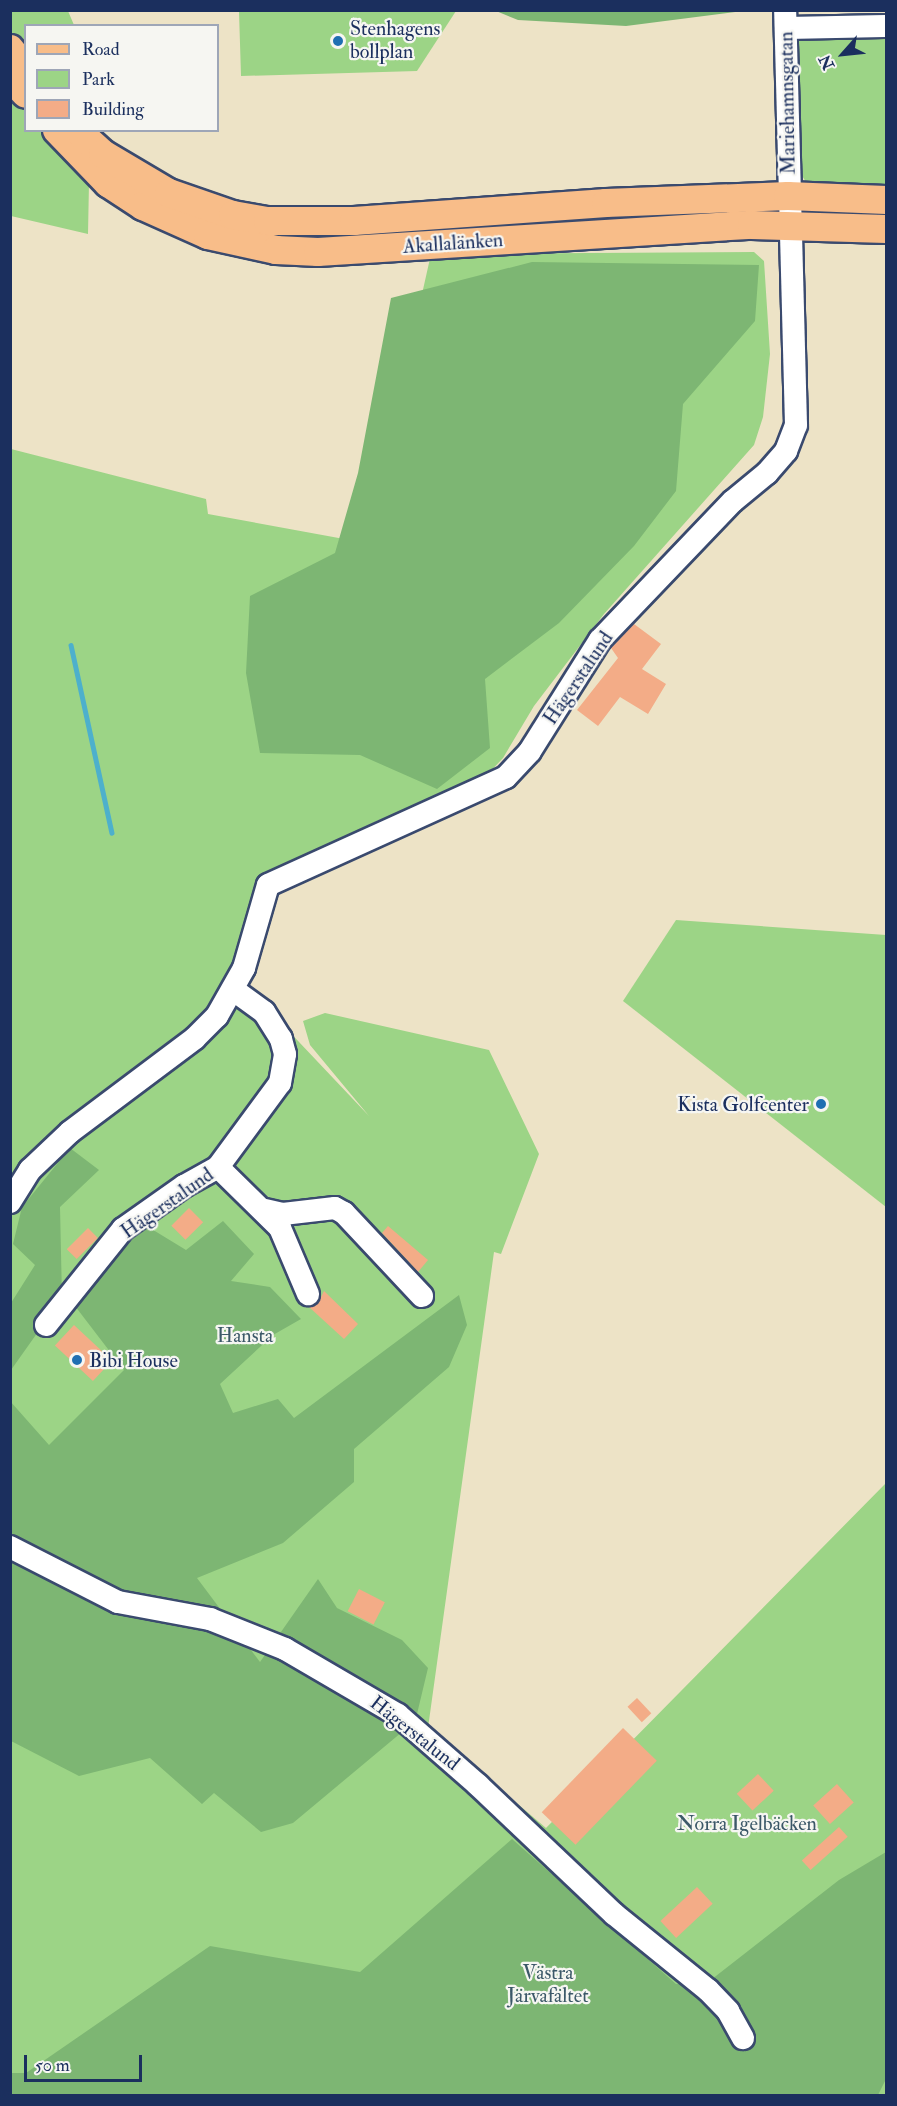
<!DOCTYPE html>
<html>
<head>
<meta charset="utf-8">
<style>
	body { margin:0 }
	#map { position:relative; width:897px; height:2106px; overflow:hidden; background:#ede3c6; font-family:"IM FELL Double Pica",serif }
	div>[style] { position:absolute }
	.green>* { inset:0; background:#9cd486 }
	.forest>* { inset:0; background:#7db673 }
	.stream>* { height:4.5px; margin:-2.25px; padding:0 2.25px; transform-origin:2.25px; border-radius:2.25px; background:#4db0cc }
	.building>* { inset:0; background:#f3ac87; transform-origin:0 0 }
	.roads { filter:drop-shadow(2px 0 #3a4a6e) drop-shadow(-2px 0 #3a4a6e) drop-shadow(0 2px #3a4a6e) drop-shadow(0 -2px #3a4a6e) }
	.minor>* { height:22px; margin:-11px; padding:0 11px; transform-origin:11px; border-radius:11px; background:#fff }
	.major>* { height:28px; margin:-14px; padding:0 14px; transform-origin:14px; border-radius:14px; background:#f8bd89 }
	.dots>* { width:16px; height:16px; translate:-50% -50%; box-sizing:border-box; border:3px solid #f6f6f2; border-radius:50% }
	span { translate:-50% -50%; white-space:nowrap; text-align:center; line-height:1.15; -webkit-text-stroke:4.5px #f6f6f2; paint-order:stroke }
	.poi-label { font-size:20px; color:#1b2f5e }
	.left { translate:0 -50%; text-align:left }
	.right { translate:-100% -50%; text-align:right }
	.street-label { font-size:20px; color:#1b2f5e }
	.park-label { font-size:20px; color:#3b5868 }
	.frame { position:absolute; inset:0; border:12px solid #1b2f5e; pointer-events:none }
	.legend { position:absolute; left:24px; top:24px; width:195px; height:108px; box-sizing:border-box; background:#f6f6f2; border:2px solid #9ea6b7; margin:0; padding:8px 10px; list-style:none; font-size:18px; color:#1b2f5e }
	.legend li { display:flex; align-items:center; gap:12px; height:30px }
	.legend b { width:30px; border:2px solid #9ea6b7 }
	.north { position:absolute; left:813px; top:24px; width:60px; height:60px; -webkit-text-stroke:4px #f6f6f2; paint-order:stroke; rotate:243deg; font-size:16px; font-weight:700; line-height:24px; text-align:center; color:#1b2f5e }
	.north::after { content:''; display:block; margin:auto; width:21px; height:27px; background:#1b2f5e; clip-path:polygon(50% 0,100% 100%,50% 72%,0 100%) }
	.scale { position:absolute; left:24px; top:2055px; width:118px; height:27px; box-sizing:border-box; border:3px solid #1b2f5e; border-top:0; padding-left:8px; font-size:18px; line-height:21px; white-space:nowrap; color:#1b2f5e; -webkit-text-stroke:4px #f6f6f2; paint-order:stroke }
</style>
</head>
<body>
<div id="map">
	<div class="green">
		<i style="clip-path:polygon(11px 11px,68px 11px,74px 25px,26px 26px,26px 130px,90px 131px,88px 234px,11px 216px)"></i>
		<i style="clip-path:polygon(239px 11px,239px 10px,456px 11px,417px 71px,241px 76px)"></i>
		<i style="clip-path:polygon(886px 39px,886px 190px,806px 182px,795px 165px,796px 40px)"></i>
		<i style="clip-path:polygon(754px 252px,764px 261px,770px 354px,763px 417px,754px 445px,604px 614px,534px 706px,503px 758px,486px 776px,440px 799px,379px 820px,271px 874px,258px 957px,247px 987px,369px 1116px,310px 1045px,303px 1021px,325px 1013px,489px 1050px,539px 1154px,501px 1254px,494px 1252px,428px 1728px,546px 1828px,886px 1483px,886px 2095px,11px 2096px,11px 449px,206px 499px,208px 514px,366px 543px,431px 254px)"></i>
		<i style="clip-path:polygon(676px 920px,886px 935px,886px 1207px,623px 1001px)"></i>
	</div>
	<div class="forest">
		<i style="clip-path:polygon(496px 11px,743px 11px,626px 26px,518px 20px)"></i>
		<i style="clip-path:polygon(532px 262px,759px 265px,755px 321px,683px 404px,676px 491px,634px 546px,559px 623px,485px 679px,490px 748px,437px 789px,360px 755px,260px 753px,246px 673px,250px 596px,335px 553px,358px 473px,391px 298px)"></i>
		<i style="clip-path:polygon(70px 1148px,99px 1170px,60px 1207px,62px 1298px,11px 1370px,11px 1303px,35px 1265px,13px 1244px,22px 1207px)"></i>
		<i style="clip-path:polygon(223px 1221px,254px 1254px,231px 1281px,270px 1287px,301px 1319px,273px 1335px,220px 1384px,233px 1413px,278px 1399px,294px 1418px,459px 1295px,467px 1325px,449px 1367px,354px 1449px,354px 1482px,283px 1543px,197px 1578px,260px 1662px,318px 1579px,337px 1608px,402px 1640px,428px 1668px,417px 1714px,402px 1732px,293px 1823px,261px 1832px,214px 1793px,202px 1804px,150px 1758px,79px 1776px,11px 1741px,10px 1401px,49px 1445px,124px 1370px,75px 1306px,145px 1225px,186px 1250px)"></i>
		<i style="clip-path:polygon(512px 1839px,676px 1984px,707px 1983px,839px 1880px,886px 1852px,886px 2079px,878px 2095px,11px 2096px,10px 2073px,26px 2073px,210px 1946px,360px 1972px)"></i>
	</div>
	<div class="stream">
		<i style="left:71px;top:645px;width:192px;rotate:77.7deg"></i>
	</div>
	<div class="building">
		<i style="clip-path:polygon(634px 624px,661px 644px,642px 669px,666px 684px,648px 714px,620px 697px,598px 726px,577px 710px,618px 658px,611px 648px)"></i>
		<i style="left:189px;top:1208px;width:20px;height:25px;rotate:45deg"></i>
		<i style="clip-path:polygon(388px 1226px,428px 1260px,418px 1272px,382px 1233px)"></i>
		<i style="left:88px;top:1228px;width:14px;height:30px;rotate:45deg"></i>
		<i style="clip-path:polygon(324px 1291px,358px 1324px,344px 1339px,309px 1307px,318px 1303px)"></i>
		<i style="left:74px;top:1325px;width:52px;height:28px;rotate:43deg"></i>
		<i style="left:359px;top:1589px;width:29px;height:25px;rotate:27deg"></i>
		<i style="left:637px;top:1698px;width:21px;height:13px;rotate:47deg"></i>
		<i style="left:623px;top:1728px;width:47px;height:117px;rotate:44deg"></i>
		<i style="left:758px;top:1774px;width:23px;height:29px;rotate:47deg"></i>
		<i style="left:837px;top:1784px;width:25px;height:32px;rotate:48deg"></i>
		<i style="left:839px;top:1827px;width:13px;height:50px;rotate:48deg"></i>
		<i style="left:697px;top:1887px;width:23px;height:50px;rotate:47deg"></i>
	</div>
	<div class="roads">
		<div class="minor">
			<i style="left:786px;top:28px;width:100px;rotate:-1.1deg"></i>
			<i style="left:218px;top:1167px;width:87px;rotate:44.5deg"></i>
			<i style="left:280px;top:1228px;width:72px;rotate:67deg"></i>
			<i style="left:10px;top:1202px;width:38px;rotate:-58deg"></i>
			<i style="left:30px;top:1170px;width:55px;rotate:-43.5deg"></i>
			<i style="left:70px;top:1132px;width:156px;rotate:-36.9deg"></i>
			<i style="left:195px;top:1038px;width:31px;rotate:-45deg"></i>
			<i style="left:217px;top:1016px;width:55px;rotate:-60.6deg"></i>
			<i style="left:244px;top:968px;width:86px;rotate:-73.9deg"></i>
			<i style="left:268px;top:885px;width:261px;rotate:-24.4deg"></i>
			<i style="left:506px;top:777px;width:35px;rotate:-47deg"></i>
			<i style="left:530px;top:751px;width:131px;rotate:-57.8deg"></i>
			<i style="left:600px;top:640px;width:192px;rotate:-46.3deg"></i>
			<i style="left:733px;top:501px;width:44px;rotate:-39.5deg"></i>
			<i style="left:767px;top:473px;width:29px;rotate:-49deg"></i>
			<i style="left:786px;top:451px;width:28px;rotate:-69deg"></i>
			<i style="left:796px;top:425px;width:415px;rotate:-91.5deg"></i>
			<i style="left:265px;top:1210px;width:18px;rotate:13deg"></i>
			<i style="left:283px;top:1214px;width:52px;rotate:-6.6deg"></i>
			<i style="left:335px;top:1208px;width:10px;rotate:29deg"></i>
			<i style="left:344px;top:1213px;width:114px;rotate:46.8deg"></i>
			<i style="left:46px;top:1325px;width:123px;rotate:-51.3deg"></i>
			<i style="left:123px;top:1229px;width:75px;rotate:-35.2deg"></i>
			<i style="left:184px;top:1186px;width:39px;rotate:-29deg"></i>
			<i style="left:218px;top:1167px;width:104px;rotate:-53.6deg"></i>
			<i style="left:280px;top:1083px;width:29px;rotate:-80deg"></i>
			<i style="left:285px;top:1054px;width:16px;rotate:-105deg"></i>
			<i style="left:281px;top:1039px;width:32px;rotate:-122deg"></i>
			<i style="left:264px;top:1012px;width:37px;rotate:-144deg"></i>
			<i style="left:10px;top:1547px;width:121px;rotate:27deg"></i>
			<i style="left:118px;top:1602px;width:94px;rotate:10.5deg"></i>
			<i style="left:210px;top:1619px;width:81px;rotate:21.8deg"></i>
			<i style="left:285px;top:1649px;width:131px;rotate:30.3deg"></i>
			<i style="left:398px;top:1715px;width:106px;rotate:41.2deg"></i>
			<i style="left:478px;top:1785px;width:187px;rotate:43.5deg"></i>
			<i style="left:614px;top:1914px;width:121px;rotate:39deg"></i>
			<i style="left:708px;top:1990px;width:29px;rotate:46deg"></i>
			<i style="left:728px;top:2011px;width:31px;rotate:61deg"></i>
		</div>
		<div class="major">
			<i style="left:10px;top:49px;width:26px;rotate:51deg"></i>
			<i style="left:10px;top:77px;width:23px;rotate:47deg"></i>
			<i style="left:57px;top:130px;width:74px;rotate:46.1deg"></i>
			<i style="left:108px;top:183px;width:42px;rotate:33.3deg"></i>
			<i style="left:143px;top:206px;width:71px;rotate:24deg"></i>
			<i style="left:208px;top:235px;width:70px;rotate:12.4deg"></i>
			<i style="left:276px;top:250px;width:42px;rotate:2.7deg"></i>
			<i style="left:318px;top:252px;width:435px;rotate:-3.6deg"></i>
			<i style="left:752px;top:225px;width:134px;rotate:1.7deg"></i>
			<i style="left:83px;top:136px;width:27px;rotate:42deg"></i>
			<i style="left:103px;top:154px;width:77px;rotate:30.6deg"></i>
			<i style="left:169px;top:193px;width:68px;rotate:19deg"></i>
			<i style="left:233px;top:215px;width:36px;rotate:10deg"></i>
			<i style="left:268px;top:221px;width:86px"></i>
			<i style="left:354px;top:221px;width:253px;rotate:-4.1deg"></i>
			<i style="left:606px;top:203px;width:182px;rotate:-2.2deg"></i>
			<i style="left:788px;top:196px;width:98px;rotate:2.3deg"></i>
		</div>
	</div>
	<div class="dots">
		<i style="left:338px;top:41px;background:#1f6fb2"></i>
		<i style="left:821px;top:1104px;background:#1f6fb2"></i>
		<i style="left:77px;top:1360px;background:#1f6fb2"></i>
	</div>
	<div class="poi-label">
		<span class="left" style="left:350px;top:40px">Stenhagens<br>bollplan</span>
		<span class="right" style="left:809px;top:1104px">Kista Golfcenter</span>
		<span class="left" style="left:89px;top:1360px">Bibi House</span>
	</div>
	<div class="street-label">
		<span style="left:787px;top:103px;rotate:-91deg">Mariehamnsgatan</span>
		<span style="left:453px;top:243px;rotate:-4deg">Akallalänken</span>
		<span style="left:578px;top:678px;rotate:-56deg">Hägerstalund</span>
		<span style="left:167px;top:1203px;rotate:-35deg">Hägerstalund</span>
		<span style="left:415px;top:1733px;rotate:38deg">Hägerstalund</span>
	</div>
	<div class="park-label">
		<span style="left:245px;top:1335px">Hansta</span>
		<span style="left:747px;top:1823px">Norra Igelbäcken</span>
		<span style="left:548px;top:1984px">Västra<br>Järvafältet</span>
	</div>
	<div class="frame"></div>
	<ul class="legend">
	<li><b style="height:8px;background:#f8bd89"></b>Road</li>
	<li><b style="height:16px;background:#9cd486"></b>Park</li>
	<li><b style="height:16px;background:#f3ac87"></b>Building</li>
	</ul>
	<div class="north">N</div>
	<div class="scale">50 m</div>
</div>
</body>
</html>
